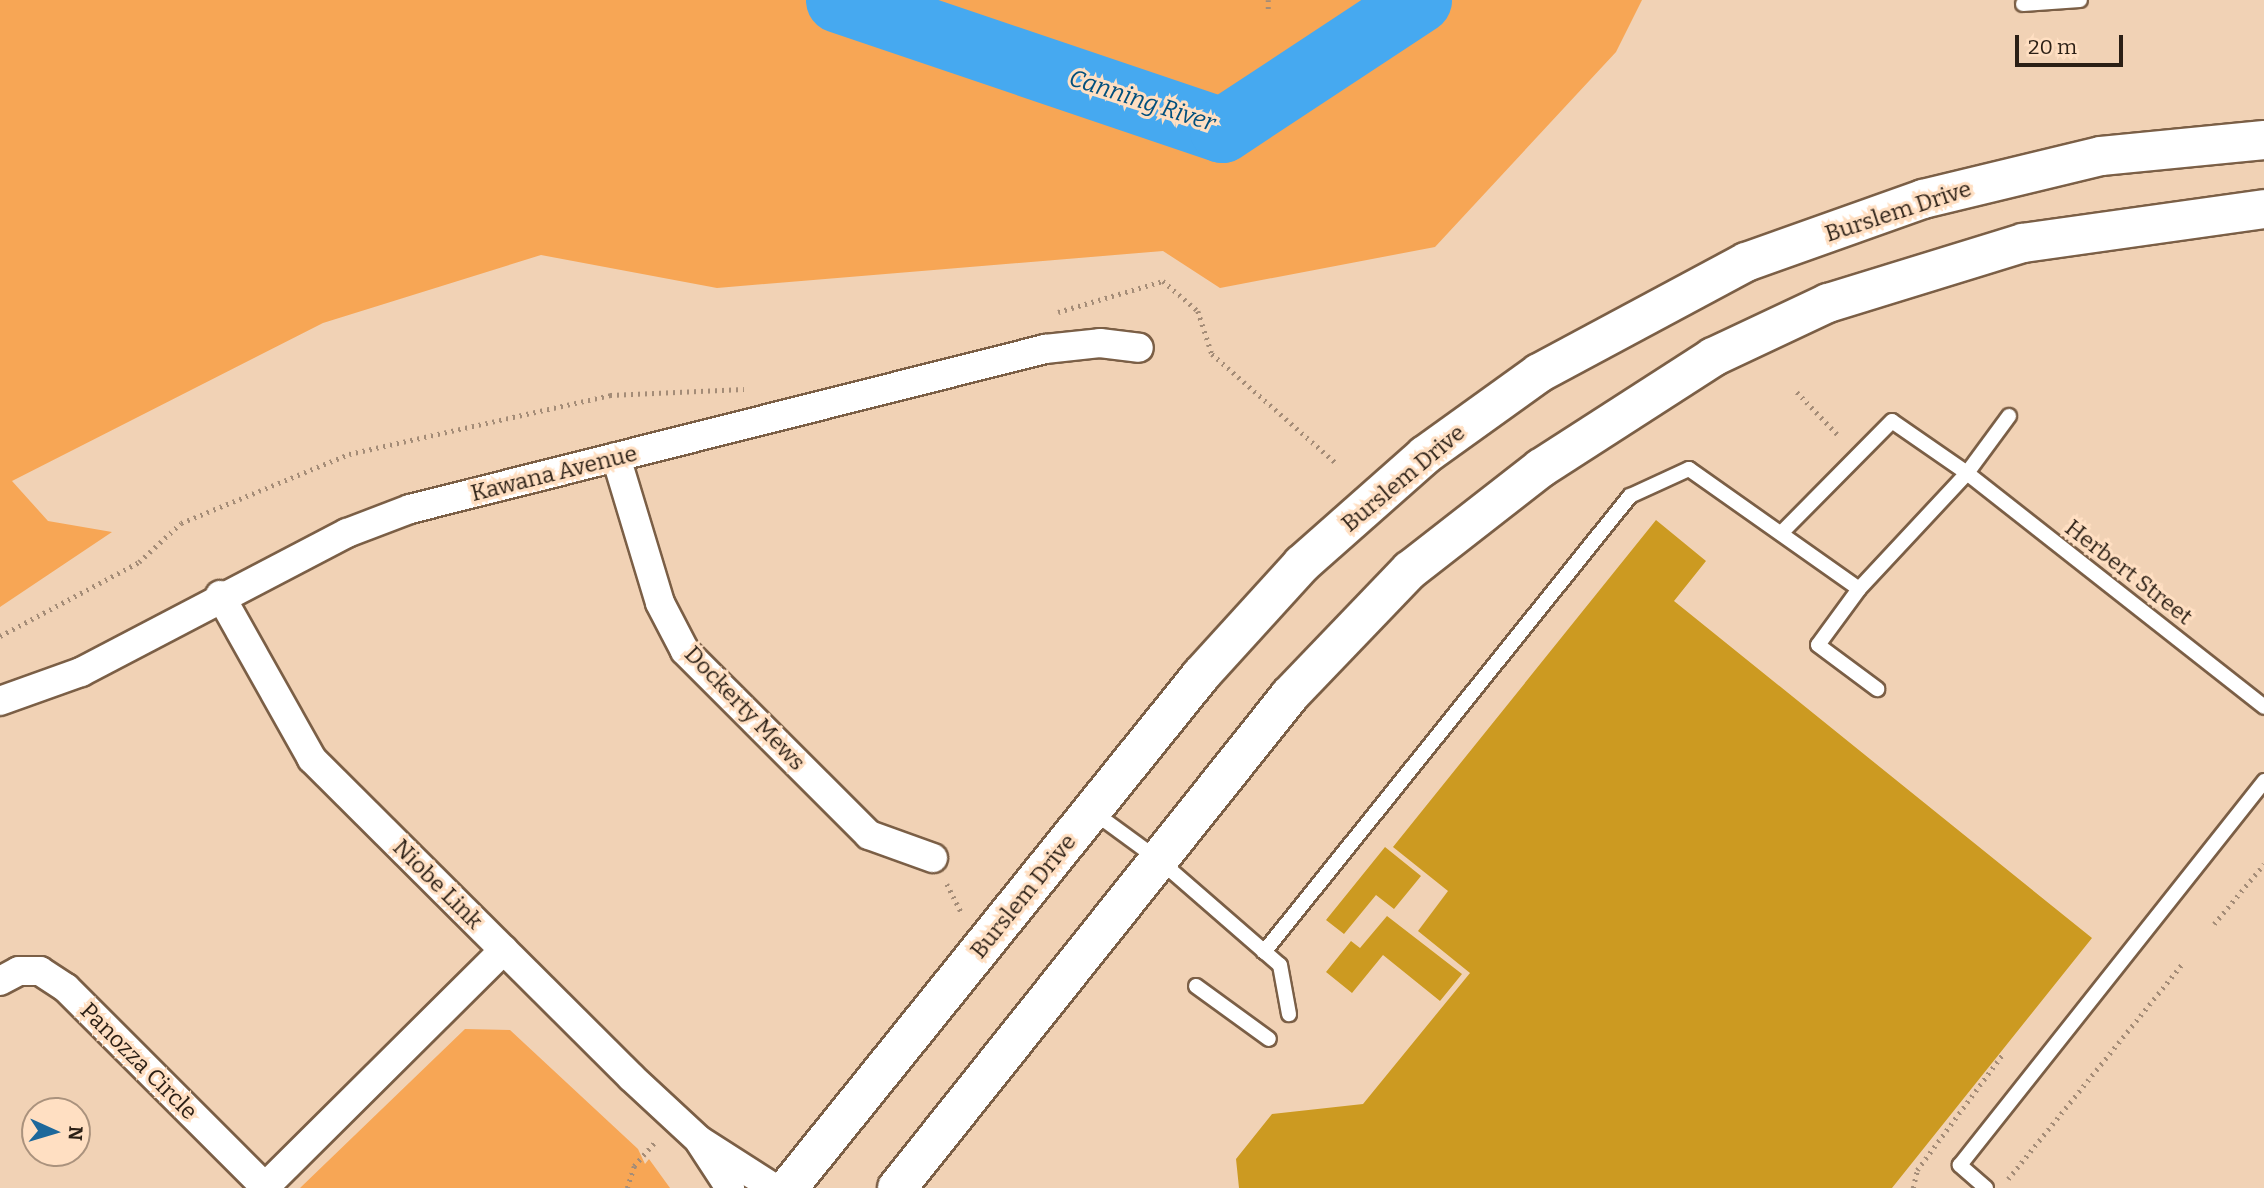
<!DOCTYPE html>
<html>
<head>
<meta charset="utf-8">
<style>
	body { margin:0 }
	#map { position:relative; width:2264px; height:1188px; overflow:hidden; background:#f1d2b5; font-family:Bitter,serif }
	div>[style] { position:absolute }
	.green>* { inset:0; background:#f7a655 }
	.river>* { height:65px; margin:-32.5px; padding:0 32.5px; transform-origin:32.5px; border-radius:32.5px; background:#46a9f0 }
	.building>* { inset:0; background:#cc9a21 }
	.path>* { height:4.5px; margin-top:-2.25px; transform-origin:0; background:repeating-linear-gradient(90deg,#a48c77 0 2px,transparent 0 7px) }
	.roads { filter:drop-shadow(2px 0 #7b5f46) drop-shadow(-2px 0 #7b5f46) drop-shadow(0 2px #7b5f46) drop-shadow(0 -2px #7b5f46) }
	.service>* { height:14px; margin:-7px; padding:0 7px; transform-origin:7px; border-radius:7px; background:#fff }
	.minor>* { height:28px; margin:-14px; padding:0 14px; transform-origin:14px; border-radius:14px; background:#fff }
	.primary>* { height:38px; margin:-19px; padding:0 19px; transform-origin:19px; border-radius:19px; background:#fff }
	span { translate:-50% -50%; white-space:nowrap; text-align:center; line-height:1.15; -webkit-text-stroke:6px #ffdfc2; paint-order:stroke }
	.street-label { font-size:23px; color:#2b1f15 }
	.water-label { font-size:24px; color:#004f7d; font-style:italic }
	.north { position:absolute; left:21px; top:1097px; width:70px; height:70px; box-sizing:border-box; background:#ffdfc2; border:2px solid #aa927d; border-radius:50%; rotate:94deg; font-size:19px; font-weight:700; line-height:28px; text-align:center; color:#2b1f15 }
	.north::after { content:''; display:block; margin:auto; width:24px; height:32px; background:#1d689b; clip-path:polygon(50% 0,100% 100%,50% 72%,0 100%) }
	.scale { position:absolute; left:2015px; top:35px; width:108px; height:32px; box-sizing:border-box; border:4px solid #2b1f15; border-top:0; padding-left:9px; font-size:21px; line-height:24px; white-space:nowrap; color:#2b1f15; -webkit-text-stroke:5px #ffdfc2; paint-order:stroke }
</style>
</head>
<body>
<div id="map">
	<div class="green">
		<i style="clip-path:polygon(0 0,1642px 0,1616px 52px,1435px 247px,1220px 288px,1163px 251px,717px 288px,541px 255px,323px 323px,12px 481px,48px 521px,112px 532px,0 607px)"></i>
		<i style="clip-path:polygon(465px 1029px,510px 1030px,638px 1149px,645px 1164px,649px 1159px,670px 1188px,300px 1188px)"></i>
	</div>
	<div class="river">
		<i style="left:838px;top:0;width:405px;rotate:18.7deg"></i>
		<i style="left:1222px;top:130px;width:236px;rotate:-33.4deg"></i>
	</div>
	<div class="building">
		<i style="clip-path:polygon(1656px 520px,1706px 561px,1674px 601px,2092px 938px,1892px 1188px,1239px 1188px,1236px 1159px,1272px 1114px,1363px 1104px,1470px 973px,1418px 931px,1448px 891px,1393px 847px)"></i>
		<i style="clip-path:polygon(1385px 847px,1421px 876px,1394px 909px,1376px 895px,1344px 934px,1326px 920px)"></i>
		<i style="clip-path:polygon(1387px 916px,1462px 974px,1440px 1001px,1383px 955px,1352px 993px,1326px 972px,1351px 941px,1360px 948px)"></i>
	</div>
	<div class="path">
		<i style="left:1268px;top:9px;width:9px;rotate:-90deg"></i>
		<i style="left:1058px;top:312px;width:109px;rotate:-16.4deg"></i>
		<i style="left:1163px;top:281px;width:46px;rotate:40.6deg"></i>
		<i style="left:1198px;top:311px;width:45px;rotate:72deg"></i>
		<i style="left:1212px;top:354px;width:165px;rotate:41.3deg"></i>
		<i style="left:1797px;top:392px;width:62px;rotate:46.3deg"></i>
		<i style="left:0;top:636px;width:157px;rotate:-28deg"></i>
		<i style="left:139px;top:562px;width:57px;rotate:-42.9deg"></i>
		<i style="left:181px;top:523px;width:182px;rotate:-22.3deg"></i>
		<i style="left:349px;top:454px;width:268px;rotate:-12.7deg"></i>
		<i style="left:610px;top:395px;width:134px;rotate:-2.6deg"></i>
		<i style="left:947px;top:884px;width:33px;rotate:63deg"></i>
		<i style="left:2214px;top:924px;width:78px;rotate:-50.2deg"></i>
		<i style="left:2008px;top:1179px;width:279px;rotate:-51deg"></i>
		<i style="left:627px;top:1188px;width:23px;rotate:-72deg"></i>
		<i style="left:634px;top:1166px;width:32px;rotate:-49deg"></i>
		<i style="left:1913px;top:1188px;width:18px;rotate:-77deg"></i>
		<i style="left:1917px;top:1170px;width:143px;rotate:-53.5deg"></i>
	</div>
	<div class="roads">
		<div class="service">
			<i style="left:2023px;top:4px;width:57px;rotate:-4deg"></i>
			<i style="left:2009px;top:416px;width:71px;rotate:126.4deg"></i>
			<i style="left:1967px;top:473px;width:378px;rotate:38.2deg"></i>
			<i style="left:1859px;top:589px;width:69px;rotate:126.2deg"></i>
			<i style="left:1818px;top:645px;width:74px;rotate:36.7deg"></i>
			<i style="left:1092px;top:811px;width:83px;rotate:36.2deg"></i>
			<i style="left:1159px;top:860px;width:160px;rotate:41deg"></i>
			<i style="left:1280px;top:965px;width:50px;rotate:79.6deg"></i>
			<i style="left:1264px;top:952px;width:585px;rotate:-51.25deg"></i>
			<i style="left:1630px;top:496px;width:65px;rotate:-24.6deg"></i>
			<i style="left:1689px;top:469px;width:208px;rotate:35.2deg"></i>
			<i style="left:1859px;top:589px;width:158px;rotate:-47deg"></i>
			<i style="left:1967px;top:473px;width:91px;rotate:-145.3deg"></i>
			<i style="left:1892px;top:421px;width:158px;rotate:134.7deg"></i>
			<i style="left:1196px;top:986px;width:90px;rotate:36deg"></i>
			<i style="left:1986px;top:1188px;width:35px;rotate:-139deg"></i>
			<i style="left:1960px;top:1165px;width:490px;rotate:-51.6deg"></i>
		</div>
		<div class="minor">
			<i style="left:616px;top:457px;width:152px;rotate:73.2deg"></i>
			<i style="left:660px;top:603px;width:54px;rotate:62.5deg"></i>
			<i style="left:685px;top:651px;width:260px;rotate:45deg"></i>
			<i style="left:869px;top:835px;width:68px;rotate:19.8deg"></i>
			<i style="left:220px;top:595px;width:188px;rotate:60.7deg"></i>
			<i style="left:312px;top:759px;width:450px;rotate:44.9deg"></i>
			<i style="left:631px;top:1077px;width:93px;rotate:42.8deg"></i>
			<i style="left:699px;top:1140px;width:89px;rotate:32.6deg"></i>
			<i style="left:0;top:701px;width:86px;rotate:-19.7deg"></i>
			<i style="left:81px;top:672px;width:300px;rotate:-27.6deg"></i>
			<i style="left:347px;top:533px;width:67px;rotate:-20.9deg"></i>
			<i style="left:410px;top:509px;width:655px;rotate:-14.14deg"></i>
			<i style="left:1045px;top:349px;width:55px;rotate:-6.2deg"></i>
			<i style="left:1100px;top:343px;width:39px;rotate:7deg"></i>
			<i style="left:0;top:981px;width:21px;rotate:-28deg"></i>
			<i style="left:19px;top:971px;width:21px"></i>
			<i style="left:40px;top:971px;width:31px;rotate:33deg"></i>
			<i style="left:66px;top:988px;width:281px;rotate:45deg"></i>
			<i style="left:700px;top:1142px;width:55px;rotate:56.9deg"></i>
			<i style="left:264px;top:1188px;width:338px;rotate:-44.8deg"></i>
		</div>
		<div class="primary">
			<i style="left:788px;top:1188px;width:659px;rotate:-51.16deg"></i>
			<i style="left:1201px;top:675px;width:150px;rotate:-47.7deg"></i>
			<i style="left:1302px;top:564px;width:164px;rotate:-41.5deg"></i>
			<i style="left:1425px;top:455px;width:140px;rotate:-35.7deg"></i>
			<i style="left:1539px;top:373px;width:235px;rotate:-28.2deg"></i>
			<i style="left:1746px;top:262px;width:188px;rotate:-19.6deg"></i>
			<i style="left:1923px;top:199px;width:183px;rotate:-13.6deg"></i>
			<i style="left:2101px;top:156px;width:164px;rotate:-5.6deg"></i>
			<i style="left:897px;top:1188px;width:630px;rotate:-51.44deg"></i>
			<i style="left:1290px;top:695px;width:173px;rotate:-46.2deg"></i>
			<i style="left:1410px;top:570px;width:166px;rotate:-37.9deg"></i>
			<i style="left:1541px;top:468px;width:205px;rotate:-32.8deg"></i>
			<i style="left:1713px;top:357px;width:127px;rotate:-25.2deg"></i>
			<i style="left:1828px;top:303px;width:204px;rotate:-17.1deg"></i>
			<i style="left:2023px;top:243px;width:243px;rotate:-8deg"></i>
		</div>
	</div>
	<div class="street-label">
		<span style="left:1898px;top:211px;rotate:-18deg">Burslem Drive</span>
		<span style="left:554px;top:473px;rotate:-14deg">Kawana Avenue</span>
		<span style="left:1403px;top:478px;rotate:-40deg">Burslem Drive</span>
		<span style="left:2129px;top:572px;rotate:38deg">Herbert Street</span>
		<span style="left:745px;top:708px;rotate:46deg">Dockerty Mews</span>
		<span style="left:438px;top:884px;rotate:45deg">Niobe Link</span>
		<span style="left:1023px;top:896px;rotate:-51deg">Burslem Drive</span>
		<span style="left:139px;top:1061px;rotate:45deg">Panozza Circle</span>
	</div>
	<div class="water-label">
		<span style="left:1142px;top:101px;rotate:18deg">Canning River</span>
	</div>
	<div class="north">N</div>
	<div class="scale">20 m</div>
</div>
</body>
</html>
